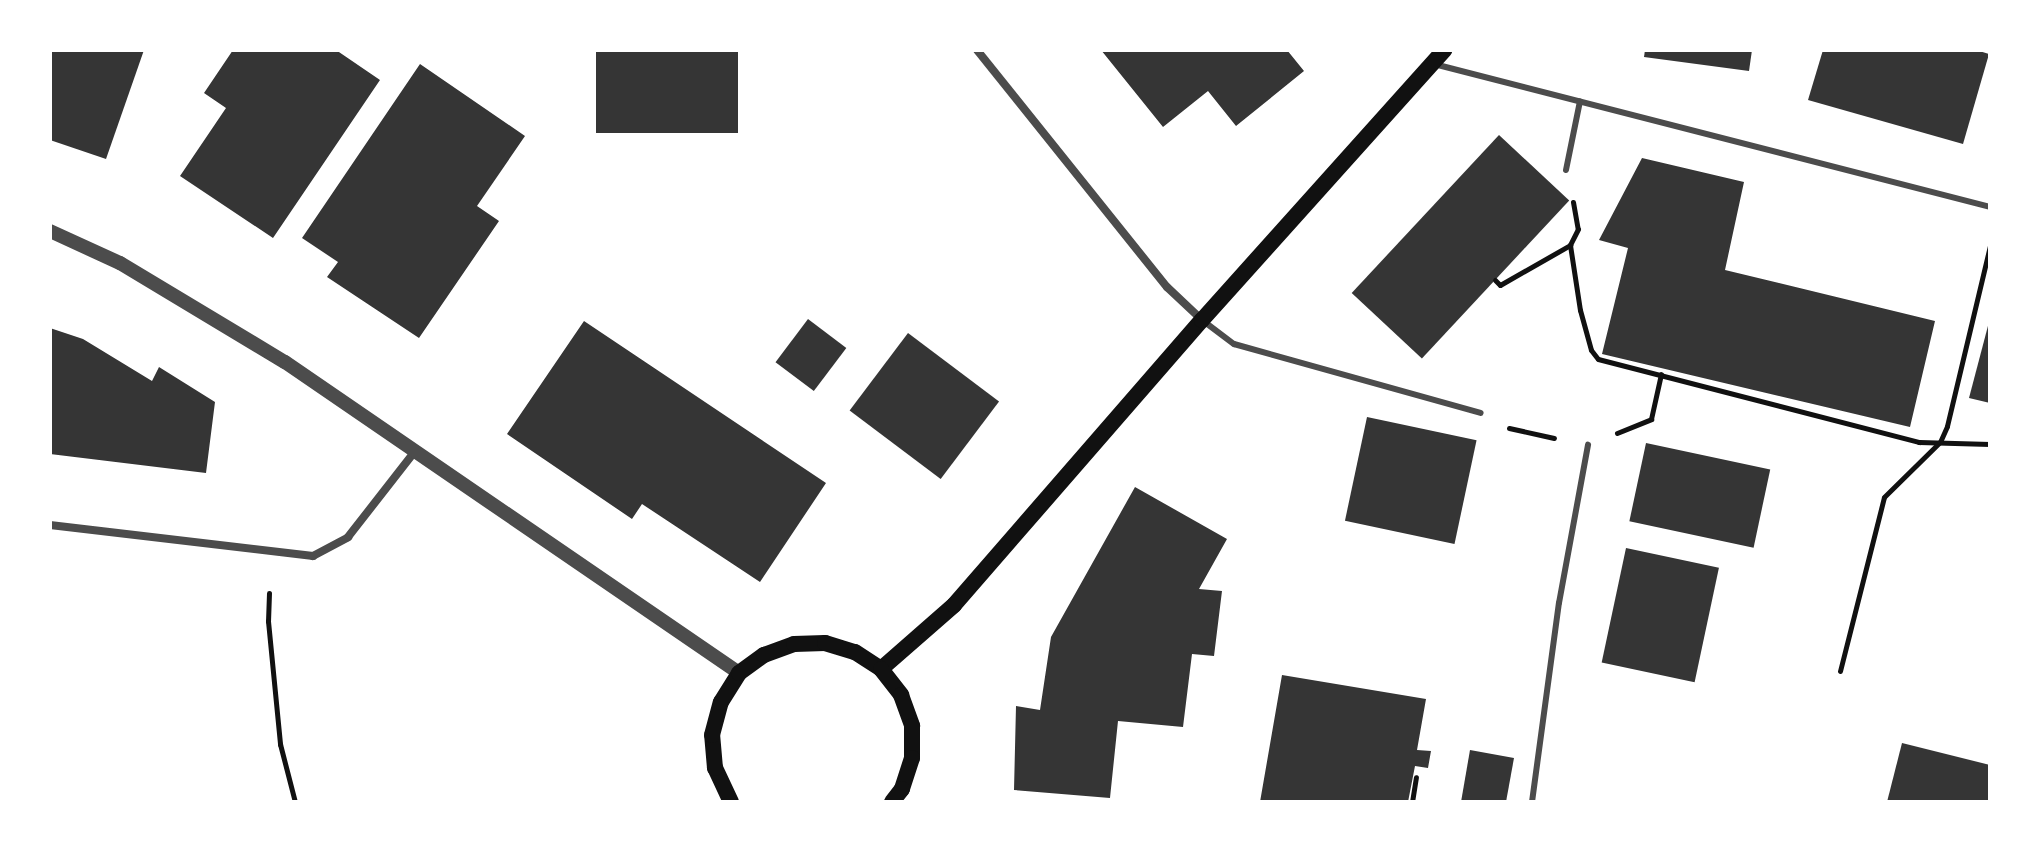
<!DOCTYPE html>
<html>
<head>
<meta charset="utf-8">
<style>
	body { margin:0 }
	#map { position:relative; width:2040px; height:852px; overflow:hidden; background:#fff; font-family:"Work Sans",sans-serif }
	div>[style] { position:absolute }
	.building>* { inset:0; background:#353535; transform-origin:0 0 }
	.path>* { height:5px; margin:-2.5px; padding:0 2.5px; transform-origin:2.5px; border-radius:2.5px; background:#111 }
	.service>* { height:6px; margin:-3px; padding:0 3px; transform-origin:3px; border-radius:3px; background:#4c4c4c }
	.minor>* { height:8px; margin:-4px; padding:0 4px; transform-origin:4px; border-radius:4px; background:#4c4c4c }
	.tertiary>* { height:14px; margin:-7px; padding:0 7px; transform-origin:7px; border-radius:7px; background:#4c4c4c }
	.secondary>* { height:16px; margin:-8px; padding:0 8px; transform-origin:8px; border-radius:8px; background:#111 }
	span { translate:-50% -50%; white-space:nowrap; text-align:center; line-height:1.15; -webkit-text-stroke:6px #fff; paint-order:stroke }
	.frame { position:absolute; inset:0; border:52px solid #fff; pointer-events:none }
</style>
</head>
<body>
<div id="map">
	<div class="building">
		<i style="clip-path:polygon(50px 50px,144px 50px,106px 159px,50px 140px)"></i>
		<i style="clip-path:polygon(233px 50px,336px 50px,380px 80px,273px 238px,180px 176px,226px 108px,204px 93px)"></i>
		<i style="left:596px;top:50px;width:142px;height:83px"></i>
		<i style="clip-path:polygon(1101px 50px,1287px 50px,1304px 71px,1236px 126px,1208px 91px,1163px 127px)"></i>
		<i style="clip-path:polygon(1645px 50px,1752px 50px,1749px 71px,1644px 57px)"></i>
		<i style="clip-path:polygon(1823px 50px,1976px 50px,1989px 54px,1963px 144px,1808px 100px)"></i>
		<i style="clip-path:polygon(420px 64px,525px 136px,477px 206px,499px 221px,419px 338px,327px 277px,338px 262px,302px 238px)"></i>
		<i style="left:1499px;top:135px;width:96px;height:216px;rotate:43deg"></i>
		<i style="clip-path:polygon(1642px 158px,1744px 182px,1725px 270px,1935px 321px,1910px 427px,1602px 354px,1628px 248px,1599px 240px)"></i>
		<i style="left:808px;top:319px;width:48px;height:54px;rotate:37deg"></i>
		<i style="clip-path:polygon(584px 321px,826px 483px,760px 582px,642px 504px,632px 519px,507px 434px)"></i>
		<i style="clip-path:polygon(1989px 322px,1990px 322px,1990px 403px,1969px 398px)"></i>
		<i style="clip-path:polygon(50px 328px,83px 339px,152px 381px,159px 367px,215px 402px,206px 473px,50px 454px)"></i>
		<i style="left:908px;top:333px;width:114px;height:97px;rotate:37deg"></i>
		<i style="left:1367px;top:417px;width:112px;height:106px;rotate:12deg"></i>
		<i style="left:1646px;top:443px;width:127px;height:80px;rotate:12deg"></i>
		<i style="clip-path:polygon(1135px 487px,1227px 539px,1199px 589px,1222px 591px,1214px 656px,1192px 654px,1183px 727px,1118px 721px,1110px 798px,1014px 790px,1016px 706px,1040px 710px,1051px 637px)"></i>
		<i style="left:1626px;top:548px;width:95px;height:117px;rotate:12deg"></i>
		<i style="clip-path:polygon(1282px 675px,1426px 699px,1417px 750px,1431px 751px,1428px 768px,1415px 766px,1408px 802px,1260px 802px)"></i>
		<i style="clip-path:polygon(1902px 743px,1990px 765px,1990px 802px,1887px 802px)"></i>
		<i style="clip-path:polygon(1470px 750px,1514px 758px,1506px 802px,1461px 802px)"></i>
	</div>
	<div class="path">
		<i style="left:1573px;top:202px;width:27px;rotate:80deg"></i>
		<i style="left:1578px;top:229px;width:18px;rotate:117deg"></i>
		<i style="left:1570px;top:245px;width:66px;rotate:81.3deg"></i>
		<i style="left:1580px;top:310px;width:41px;rotate:74.6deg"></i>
		<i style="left:1591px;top:350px;width:11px;rotate:52deg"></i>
		<i style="left:1598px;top:359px;width:332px;rotate:14.5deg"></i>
		<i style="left:1919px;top:442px;width:71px;rotate:1.6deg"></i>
		<i style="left:1495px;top:280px;width:7px;rotate:45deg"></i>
		<i style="left:1500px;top:285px;width:81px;rotate:-29.7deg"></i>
		<i style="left:1509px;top:428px;width:46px;rotate:12.5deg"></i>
		<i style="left:1617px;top:433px;width:37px;rotate:-22deg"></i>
		<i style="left:1651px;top:419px;width:46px;rotate:-77.5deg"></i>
		<i style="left:269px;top:593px;width:28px;rotate:92deg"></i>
		<i style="left:268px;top:621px;width:124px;rotate:84.4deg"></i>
		<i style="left:280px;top:744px;width:60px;rotate:75.5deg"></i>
		<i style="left:1840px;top:671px;width:179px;rotate:-75.8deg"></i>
		<i style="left:1884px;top:497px;width:78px;rotate:-44.5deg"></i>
		<i style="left:1940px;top:442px;width:17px;rotate:-66deg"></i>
		<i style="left:1947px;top:426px;width:185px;rotate:-76.6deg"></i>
		<i style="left:1412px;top:802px;width:25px;rotate:-81deg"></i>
	</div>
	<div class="service">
		<i style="left:1434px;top:64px;width:574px;rotate:14.42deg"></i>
		<i style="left:1566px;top:170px;width:70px;rotate:-78.5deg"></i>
		<i style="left:1202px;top:320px;width:40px;rotate:37deg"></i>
		<i style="left:1234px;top:344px;width:256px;rotate:15.6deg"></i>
		<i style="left:1532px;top:802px;width:201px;rotate:-82.3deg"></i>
		<i style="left:1559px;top:603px;width:161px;rotate:-79.6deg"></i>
	</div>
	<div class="minor">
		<i style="left:977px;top:50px;width:304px;rotate:51.3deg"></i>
		<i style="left:1167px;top:287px;width:48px;rotate:43.3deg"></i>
		<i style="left:50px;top:525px;width:265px;rotate:6.7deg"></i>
		<i style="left:313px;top:556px;width:40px;rotate:-28deg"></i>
		<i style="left:348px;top:537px;width:110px;rotate:-52deg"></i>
	</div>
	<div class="tertiary">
		<i style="left:50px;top:231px;width:77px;rotate:24.6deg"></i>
		<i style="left:120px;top:263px;width:192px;rotate:31deg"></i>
		<i style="left:285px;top:362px;width:550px;rotate:34.41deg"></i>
	</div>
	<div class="secondary">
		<i style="left:881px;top:669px;width:97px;rotate:-41.2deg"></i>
		<i style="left:954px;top:605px;width:378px;rotate:-49deg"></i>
		<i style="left:1202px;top:320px;width:363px;rotate:-48.1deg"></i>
		<i style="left:731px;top:802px;width:38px;rotate:-115deg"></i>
		<i style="left:715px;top:768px;width:33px;rotate:-95deg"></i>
		<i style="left:712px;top:735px;width:34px;rotate:-75deg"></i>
		<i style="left:721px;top:702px;width:34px;rotate:-58deg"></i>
		<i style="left:739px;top:673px;width:31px;rotate:-36deg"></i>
		<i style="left:764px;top:655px;width:32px;rotate:-20deg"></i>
		<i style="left:794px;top:644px;width:31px;rotate:-2deg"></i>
		<i style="left:825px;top:643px;width:31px;rotate:17deg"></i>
		<i style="left:855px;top:652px;width:31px;rotate:33deg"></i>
		<i style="left:881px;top:669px;width:33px;rotate:52deg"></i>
		<i style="left:901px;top:695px;width:33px;rotate:70deg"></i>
		<i style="left:912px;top:726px;width:32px;rotate:90deg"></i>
		<i style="left:912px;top:758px;width:33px;rotate:108deg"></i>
		<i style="left:902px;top:789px;width:16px;rotate:128deg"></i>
	</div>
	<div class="frame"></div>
</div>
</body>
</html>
